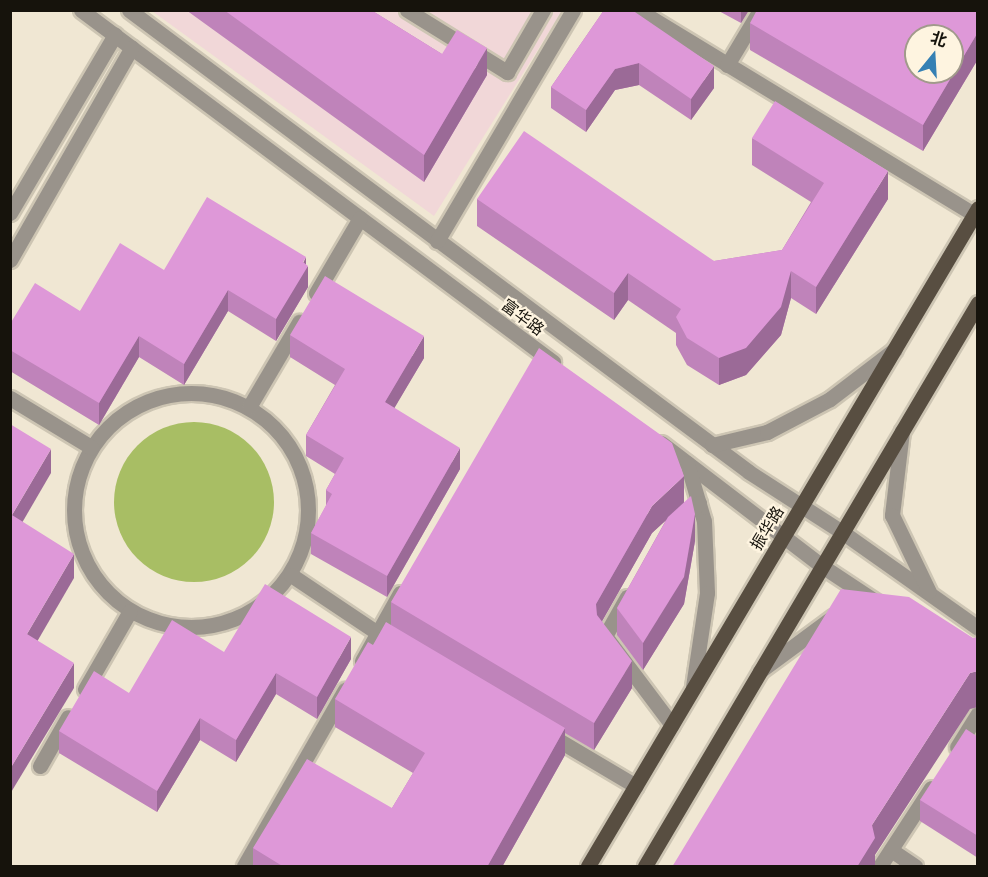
<!DOCTYPE html>
<html>
<head>
<meta charset="utf-8">
<style>
	body { margin:0 }
	#map { position:relative; width:988px; height:877px; overflow:hidden; background:#f0e7d3; font-family:Barlow,"Noto Sans SC",sans-serif }
	div>[style] { position:absolute }
	.education>* { inset:0; background:#f1d7d8 }
	.forest>* { inset:0; background:#a8be64 }
	.round { border-radius:50% }
	.roads { filter:drop-shadow(2px 0 #cdc5b3) drop-shadow(-2px 0 #cdc5b3) drop-shadow(0 2px #cdc5b3) drop-shadow(0 -2px #cdc5b3) }
	.minor>* { height:15px; margin:-7.5px; padding:0 7.5px; transform-origin:7.5px; border-radius:7.5px; background:#99938b }
	.minor>.ring { margin:-7.5px; padding:0; box-sizing:content-box; background:none; border:15px solid #99938b; border-radius:50% }
	.major>* { height:15px; margin:-7.5px; padding:0 7.5px; transform-origin:7.5px; border-radius:7.5px; background:#584e41 }
	.wall>* { inset:0; background:#bf83ba }
	.shaded-wall>* { inset:0; background:#9b6a97 }
	.building>* { inset:0; background:#de98d8 }
	span { translate:-50% -50%; white-space:nowrap; text-align:center; line-height:1.15; -webkit-text-stroke:4.5px #fef4e0; paint-order:stroke }
	.street-label { font-size:16px; color:#16130c }
	.frame { position:absolute; inset:0; border:12px solid #16130c; pointer-events:none }
	.north { position:absolute; left:904px; top:24px; width:60px; height:60px; box-sizing:border-box; background:#fef4e0; border:2px solid #a19a8b; border-radius:50%; rotate:18deg; font-size:16px; font-weight:700; line-height:24px; text-align:center; color:#16130c }
	.north::after { content:''; display:block; margin:auto; width:21px; height:27px; background:#3580b4; clip-path:polygon(50% 0,100% 100%,50% 72%,0 100%) }
</style>
</head>
<body>
<div id="map">
	<div class="education">
		<i style="clip-path:polygon(152px 11px,562px 11px,434px 216px)"></i>
	</div>
	<div class="forest">
		<i class="round" style="left:114px;top:422px;width:160px;height:160px"></i>
	</div>
	<div class="roads">
		<div class="minor">
			<i style="left:81px;top:10px;width:589px;rotate:36.71deg"></i>
			<i style="left:129px;top:10px;width:773px;rotate:36.69deg"></i>
			<i style="left:749px;top:472px;width:111px;rotate:32.8deg"></i>
			<i style="left:842px;top:532px;width:166px;rotate:35.2deg"></i>
			<i style="left:407px;top:10px;width:118px;rotate:31.8deg"></i>
			<i style="left:507px;top:72px;width:72px;rotate:-59.9deg"></i>
			<i style="left:638px;top:10px;width:393px;rotate:31.3deg"></i>
			<i style="left:727px;top:65px;width:64px;rotate:-59deg"></i>
			<i style="left:10px;top:213px;width:207px;rotate:-59.5deg"></i>
			<i style="left:437px;top:241px;width:268px;rotate:-59.5deg"></i>
			<i style="left:10px;top:260px;width:245px;rotate:-60.2deg"></i>
			<i style="left:316px;top:293px;width:87px;rotate:-59.6deg"></i>
			<i class="ring" style="left:74px;top:393px;width:219px;height:219px"></i>
			<i style="left:10px;top:398px;width:95px;rotate:31.2deg"></i>
			<i style="left:249px;top:407px;width:99px;rotate:-59.5deg"></i>
			<i style="left:902px;top:431px;width:85px;rotate:96.8deg"></i>
			<i style="left:892px;top:515px;width:85px;rotate:64.3deg"></i>
			<i style="left:661px;top:443px;width:203px;rotate:37.4deg"></i>
			<i style="left:822px;top:566px;width:67px;rotate:33.5deg"></i>
			<i style="left:712px;top:445px;width:57px;rotate:-13.3deg"></i>
			<i style="left:767px;top:432px;width:71px;rotate:-27.6deg"></i>
			<i style="left:830px;top:399px;width:81px;rotate:-37.4deg"></i>
			<i style="left:687px;top:463px;width:60px;rotate:73.7deg"></i>
			<i style="left:704px;top:521px;width:72px;rotate:87.6deg"></i>
			<i style="left:707px;top:593px;width:95px;rotate:98.5deg"></i>
			<i style="left:679px;top:521px;width:27px;rotate:-42deg"></i>
			<i style="left:291px;top:575px;width:113px;rotate:33.8deg"></i>
			<i style="left:627px;top:597px;width:45px;rotate:119.4deg"></i>
			<i style="left:605px;top:636px;width:111px;rotate:53deg"></i>
			<i style="left:362px;top:661px;width:78px;rotate:-60.8deg"></i>
			<i style="left:760px;top:671px;width:91px;rotate:-36.5deg"></i>
			<i style="left:85px;top:689px;width:90px;rotate:-60deg"></i>
			<i style="left:548px;top:734px;width:102px;rotate:30.6deg"></i>
			<i style="left:957px;top:747px;width:39px;rotate:-58deg"></i>
			<i style="left:40px;top:766px;width:56px;rotate:-60.3deg"></i>
			<i style="left:891px;top:850px;width:29px;rotate:34deg"></i>
			<i style="left:244px;top:866px;width:203px;rotate:-60.2deg"></i>
			<i style="left:880px;top:866px;width:93px;rotate:-56.8deg"></i>
		</div>
		<div class="major">
			<i style="left:588px;top:866px;width:765px;rotate:-59.34deg"></i>
			<i style="left:645px;top:866px;width:654px;rotate:-59.4deg"></i>
		</div>
	</div>
	<div class="wall">
		<i style="clip-path:polygon(186px 10px,371px 10px,442px 54px,487px 75px,424px 182px)"></i>
		<i style="clip-path:polygon(604px 10px,714px 88px,691px 120px,639px 85px,615px 90px,586px 132px,551px 108px,551px 87px)"></i>
		<i style="clip-path:polygon(717px 10px,749px 10px,741px 23px)"></i>
		<i style="clip-path:polygon(978px 10px,978px 59px,923px 151px,750px 50px,750px 23px)"></i>
		<i style="clip-path:polygon(752px 138px,888px 199px,816px 314px,791px 298px,781px 335px,746px 375px,719px 385px,687px 365px,676px 345px,676px 333px,628px 300px,614px 320px,477px 226px,477px 199px,714px 261px,782px 250px,811px 202px,752px 165px)"></i>
		<i style="clip-path:polygon(306px 265px,308px 287px,276px 341px,228px 311px,184px 385px,139px 357px,99px 425px,10px 371px,10px 324px,80px 311px,164px 270px)"></i>
		<i style="clip-path:polygon(290px 335px,424px 358px,394px 408px,460px 469px,387px 597px,311px 554px,311px 533px,326px 506px,326px 490px,335px 474px,306px 456px,306px 435px,335px 385px,290px 357px)"></i>
		<i style="clip-path:polygon(684px 502px,695px 541px,684px 604px,643px 670px,617px 635px,617px 608px,666px 520px,652px 533px,602px 621px,632px 688px,594px 750px,565px 733px,565px 755px,502px 867px,253px 867px,253px 848px,392px 808px,413px 773px,335px 727px,335px 699px,373px 645px,391px 625px,391px 602px)"></i>
		<i style="clip-path:polygon(224px 652px,351px 659px,317px 719px,276px 694px,236px 762px,200px 740px,157px 812px,59px 753px,59px 731px,129px 693px)"></i>
		<i style="clip-path:polygon(978px 737px,978px 858px,920px 821px,920px 800px)"></i>
	</div>
	<div class="shaded-wall">
		<i style="clip-path:polygon(741px 10px,749px 10px,741px 23px)"></i>
		<i style="clip-path:polygon(978px 32px,978px 59px,923px 151px,923px 125px)"></i>
		<i style="clip-path:polygon(487px 48px,487px 75px,424px 182px,424px 155px)"></i>
		<i style="clip-path:polygon(639px 63px,639px 85px,615px 90px,586px 132px,586px 110px,615px 69px)"></i>
		<i style="clip-path:polygon(714px 66px,714px 88px,691px 120px,691px 99px)"></i>
		<i style="clip-path:polygon(888px 171px,888px 199px,816px 314px,816px 287px)"></i>
		<i style="clip-path:polygon(306px 257px,306px 268px,308px 266px,308px 287px,276px 341px,276px 319px)"></i>
		<i style="clip-path:polygon(791px 271px,791px 298px,781px 335px,746px 375px,719px 385px,719px 358px)"></i>
		<i style="clip-path:polygon(628px 273px,628px 300px,614px 320px,614px 293px)"></i>
		<i style="clip-path:polygon(228px 290px,228px 311px,184px 385px,184px 364px)"></i>
		<i style="clip-path:polygon(139px 336px,139px 357px,99px 425px,99px 403px)"></i>
		<i style="clip-path:polygon(424px 336px,424px 358px,385px 424px,385px 402px)"></i>
		<i style="clip-path:polygon(460px 448px,460px 469px,387px 597px,387px 576px)"></i>
		<i style="clip-path:polygon(51px 449px,51px 473px,12px 540px,12px 515px)"></i>
		<i style="clip-path:polygon(684px 476px,684px 504px,652px 533px,596px 632px,596px 604px,652px 506px)"></i>
		<i style="clip-path:polygon(695px 514px,695px 541px,684px 604px,643px 670px,643px 643px)"></i>
		<i style="clip-path:polygon(74px 554px,74px 578px,27px 659px,27px 634px)"></i>
		<i style="clip-path:polygon(351px 637px,351px 659px,317px 719px,317px 697px)"></i>
		<i style="clip-path:polygon(632px 661px,632px 688px,594px 750px,594px 723px)"></i>
		<i style="clip-path:polygon(74px 663px,74px 688px,10px 794px,10px 769px)"></i>
		<i style="clip-path:polygon(978px 671px,978px 707px,970px 709px,875px 855px,875px 867px,857px 867px,872px 825px,970px 673px)"></i>
		<i style="clip-path:polygon(276px 673px,276px 694px,236px 762px,236px 740px)"></i>
		<i style="clip-path:polygon(200px 718px,200px 740px,157px 812px,157px 791px)"></i>
		<i style="clip-path:polygon(565px 728px,565px 755px,502px 867px,487px 867px)"></i>
	</div>
	<div class="building">
		<i style="clip-path:polygon(224px 10px,371px 10px,442px 54px,457px 30px,487px 48px,424px 155px)"></i>
		<i style="clip-path:polygon(604px 10px,632px 10px,714px 66px,691px 99px,639px 63px,615px 69px,586px 110px,551px 87px)"></i>
		<i style="clip-path:polygon(evenodd,757px 10px,978px 10px,978px 32px,923px 125px,750px 23px,757px 10px,916px 36px,952px 36px,952px 72px,916px 72px,916px 36px)"></i>
		<i style="clip-path:polygon(775px 101px,888px 171px,816px 287px,791px 271px,781px 307px,746px 348px,719px 358px,687px 338px,676px 317px,681px 309px,628px 273px,614px 293px,477px 199px,524px 131px,714px 261px,782px 250px,824px 183px,752px 138px)"></i>
		<i style="clip-path:polygon(207px 197px,306px 257px,303px 262px,308px 266px,276px 319px,228px 290px,184px 364px,139px 336px,99px 403px,10px 350px,10px 324px,35px 283px,80px 311px,120px 243px,164px 270px)"></i>
		<i style="clip-path:polygon(325px 276px,424px 336px,385px 402px,460px 448px,387px 576px,311px 533px,332px 494px,326px 490px,344px 458px,306px 435px,345px 369px,290px 335px)"></i>
		<i style="clip-path:polygon(539px 348px,672px 443px,684px 476px,652px 506px,596px 604px,597px 615px,632px 661px,594px 723px,391px 602px)"></i>
		<i style="clip-path:polygon(10px 424px,51px 449px,12px 515px,74px 554px,27px 634px,74px 663px,10px 769px)"></i>
		<i style="clip-path:polygon(691px 496px,695px 514px,684px 577px,643px 643px,617px 608px,668px 517px)"></i>
		<i style="clip-path:polygon(265px 584px,351px 637px,317px 697px,276px 673px,236px 740px,200px 718px,157px 791px,59px 731px,94px 671px,129px 693px,172px 620px,224px 652px)"></i>
		<i style="clip-path:polygon(841px 589px,909px 597px,973px 638px,978px 637px,978px 671px,970px 673px,872px 825px,875px 838px,857px 867px,672px 867px)"></i>
		<i style="clip-path:polygon(386px 622px,565px 728px,487px 867px,284px 867px,253px 848px,307px 759px,392px 808px,425px 753px,335px 699px,368px 642px,373px 645px)"></i>
		<i style="clip-path:polygon(966px 729px,978px 737px,978px 836px,920px 800px)"></i>
	</div>
	<div class="street-label">
		<span style="left:523px;top:317px;rotate:37deg">富华路</span>
		<span style="left:767px;top:528px;rotate:-59deg">振华路</span>
	</div>
	<div class="frame"></div>
	<div class="north">北</div>
</div>
</body>
</html>
